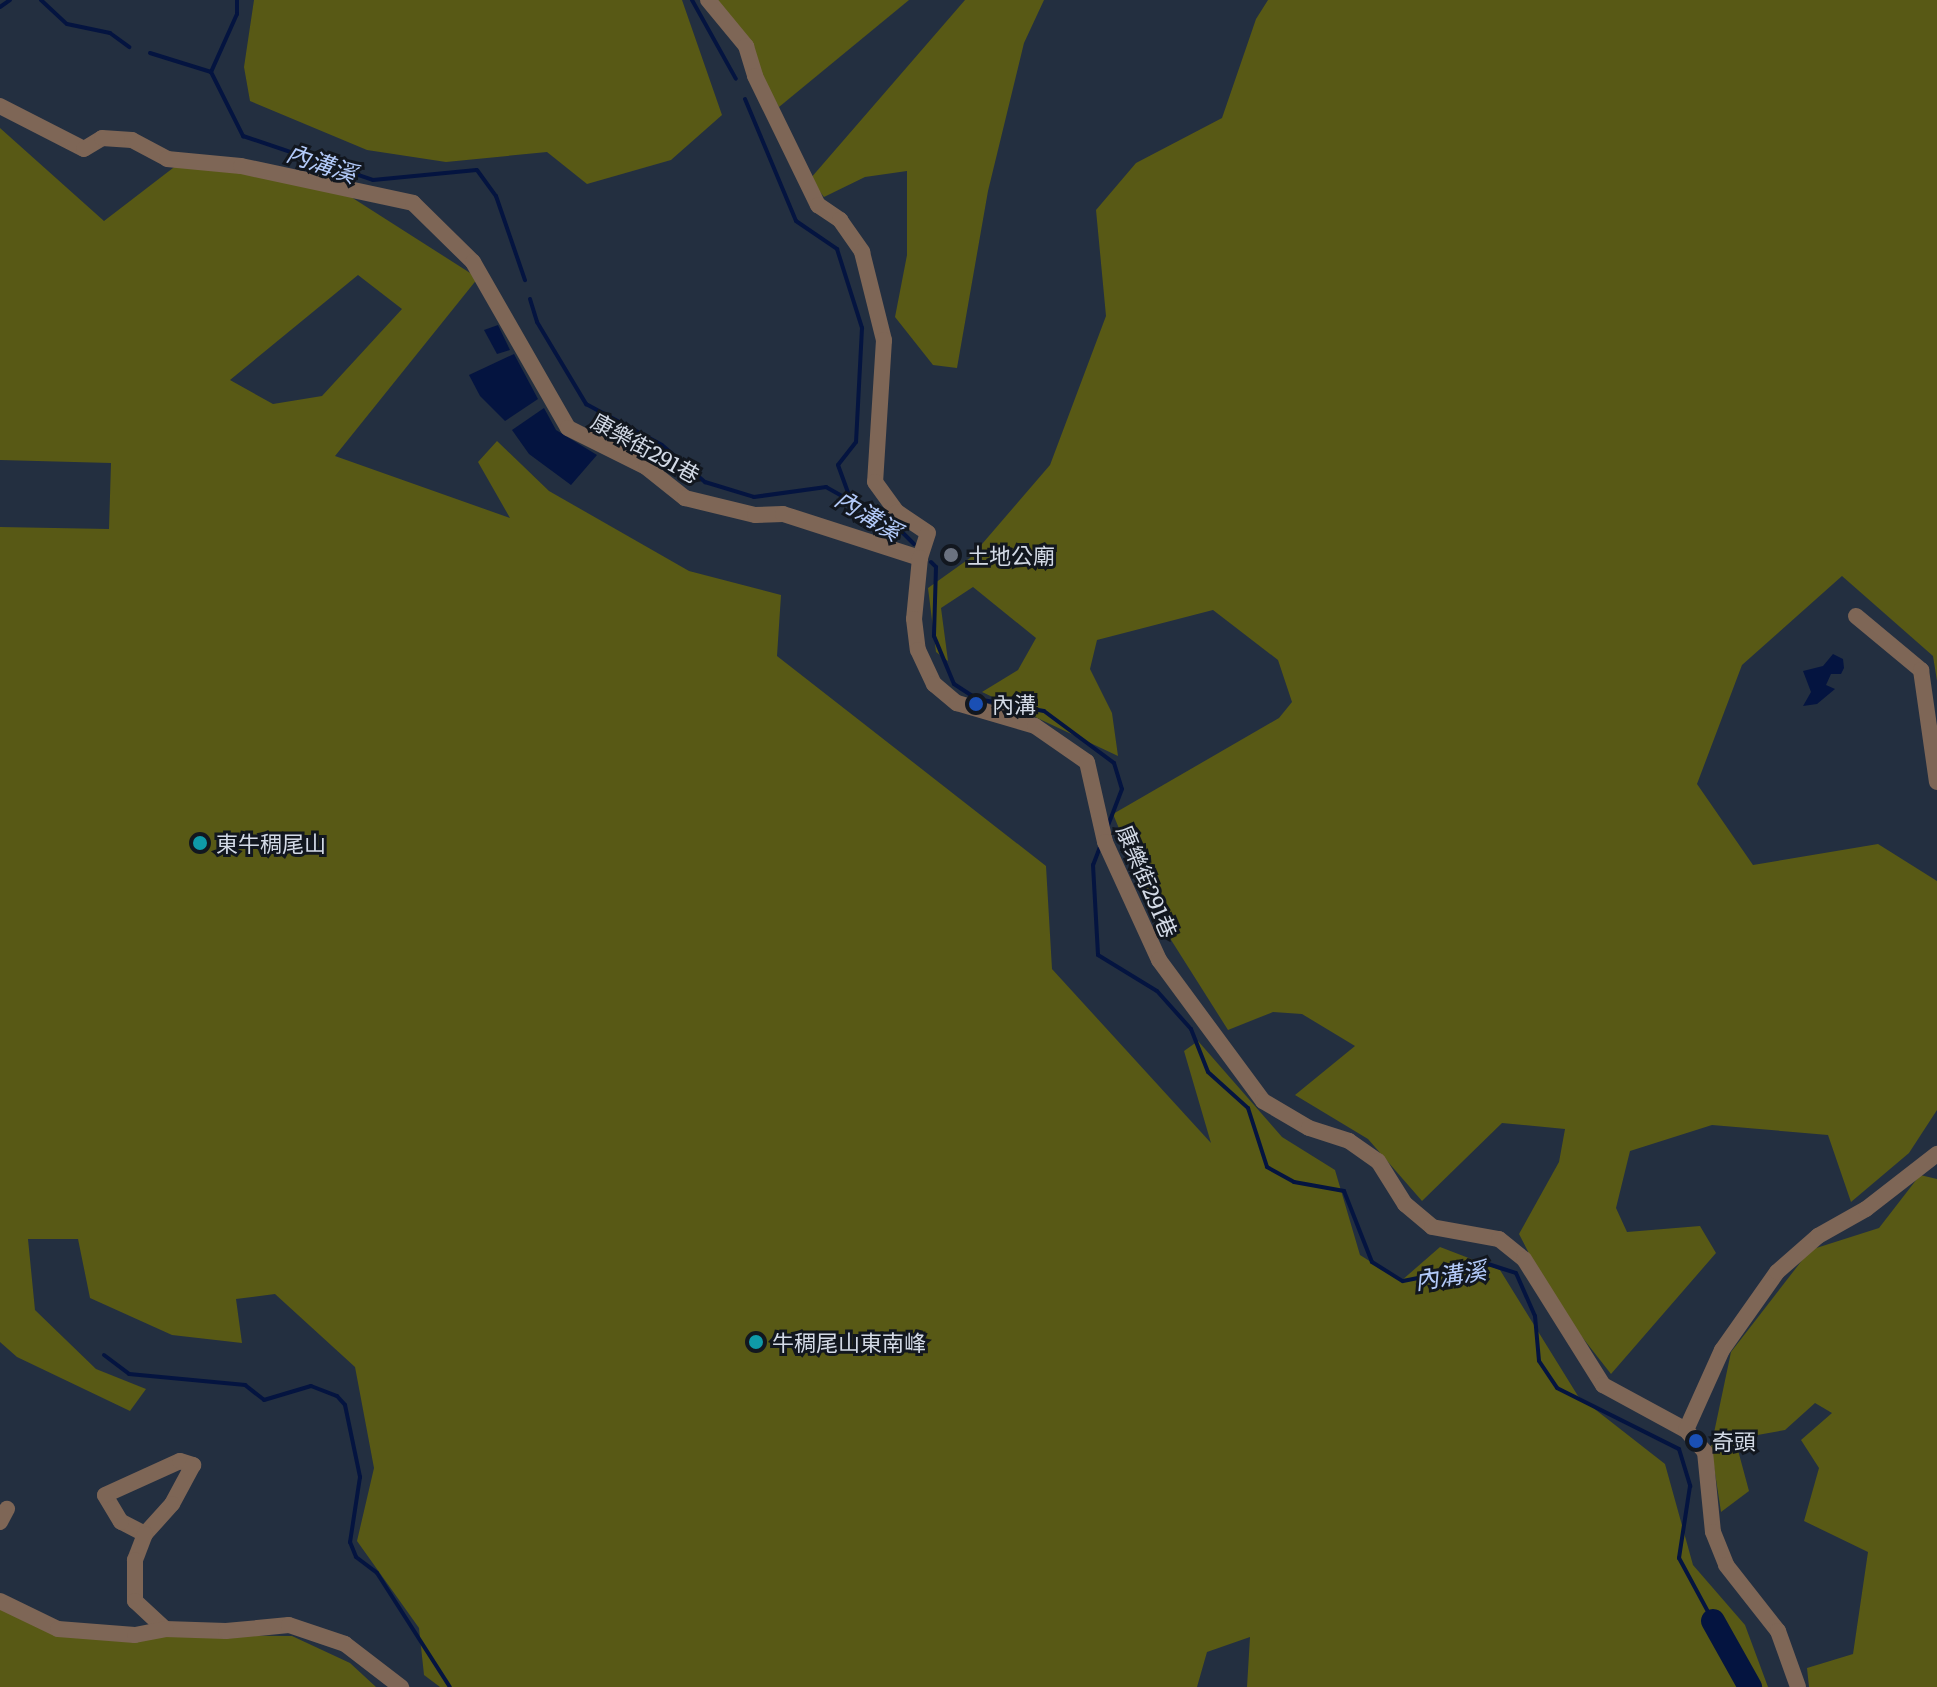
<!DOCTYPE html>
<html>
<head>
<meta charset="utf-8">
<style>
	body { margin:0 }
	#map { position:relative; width:1937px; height:1687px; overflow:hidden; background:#232f40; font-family:Literata,"Noto Sans TC",serif }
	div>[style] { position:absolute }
	.forest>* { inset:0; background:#585915 }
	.water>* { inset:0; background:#041440 }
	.stream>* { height:4px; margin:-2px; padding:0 2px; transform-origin:2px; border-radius:2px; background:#041440 }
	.river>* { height:24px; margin:-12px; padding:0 12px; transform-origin:12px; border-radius:12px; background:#041440 }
	.minor>* { height:16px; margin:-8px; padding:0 8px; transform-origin:8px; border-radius:8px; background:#7e6656 }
	.dots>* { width:22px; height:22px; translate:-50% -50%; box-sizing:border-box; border:4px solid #12171f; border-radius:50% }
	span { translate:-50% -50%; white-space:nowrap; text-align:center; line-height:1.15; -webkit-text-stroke:6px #12171f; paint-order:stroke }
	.street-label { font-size:22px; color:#d3dae6 }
	.poi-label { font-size:22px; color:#d3dae6 }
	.left { translate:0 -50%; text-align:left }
	.water-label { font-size:24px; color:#b3caf9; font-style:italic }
</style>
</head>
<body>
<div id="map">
	<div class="forest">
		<i style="clip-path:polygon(254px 0,682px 0,722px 115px,671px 160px,587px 184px,547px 152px,446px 162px,367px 150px,250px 101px,244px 67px)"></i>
		<i style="clip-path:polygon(718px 0,909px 0,779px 107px)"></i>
		<i style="clip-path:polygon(965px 0,1044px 0,1024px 43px,988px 191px,957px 368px,933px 365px,895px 317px,907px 255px,907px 171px,865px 177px,824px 197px,810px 179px)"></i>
		<i style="clip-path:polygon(1268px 0,1937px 0,1937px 681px,1933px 656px,1842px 576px,1742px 665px,1697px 784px,1753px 865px,1878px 844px,1937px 881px,1937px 1110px,1909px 1153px,1851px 1202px,1828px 1135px,1712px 1125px,1630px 1151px,1616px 1208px,1627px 1232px,1700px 1226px,1716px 1253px,1611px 1374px,1553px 1300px,1519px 1234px,1559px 1162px,1565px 1129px,1502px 1123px,1422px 1201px,1368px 1139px,1295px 1095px,1355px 1046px,1302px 1014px,1273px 1012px,1228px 1030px,1154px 913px,1113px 814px,1279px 718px,1292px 702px,1278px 660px,1213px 610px,1097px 640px,1090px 669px,1112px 713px,1118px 756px,982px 692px,1018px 670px,1036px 638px,973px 587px,941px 608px,948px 661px,936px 652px,928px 588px,970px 558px,1050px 465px,1106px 316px,1096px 210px,1136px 163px,1222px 118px,1256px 19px)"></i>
		<i style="clip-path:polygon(evenodd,0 128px,104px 221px,186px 158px,326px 181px,478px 278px,335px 456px,510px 518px,478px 462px,497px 441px,549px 491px,689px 571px,781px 595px,777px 656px,1046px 866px,1052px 969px,1211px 1143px,1184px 1051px,1198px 1041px,1282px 1137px,1335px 1170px,1360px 1255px,1401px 1281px,1440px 1247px,1500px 1270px,1578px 1396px,1665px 1464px,1693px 1565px,1745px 1625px,1768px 1687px,1247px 1687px,1250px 1637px,1207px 1652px,1197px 1687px,440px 1687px,424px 1675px,419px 1628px,357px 1541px,374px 1468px,355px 1367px,275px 1294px,236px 1299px,242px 1343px,172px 1335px,90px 1298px,78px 1239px,28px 1239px,35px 1310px,96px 1369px,146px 1389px,130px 1411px,17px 1357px,0 1342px,0 527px,109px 529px,111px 463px,0 460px,0 128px,358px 275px,402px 309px,322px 396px,273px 404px,230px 380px,358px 275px)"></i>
		<i style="clip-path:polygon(1920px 1175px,1937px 1179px,1937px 1687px,1809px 1687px,1807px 1668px,1853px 1654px,1868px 1552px,1804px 1521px,1819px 1468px,1801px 1440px,1832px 1413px,1815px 1403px,1785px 1430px,1735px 1439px,1749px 1491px,1721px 1512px,1711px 1447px,1731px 1352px,1810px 1250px,1879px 1228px)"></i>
		<i style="clip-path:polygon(0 1607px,53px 1634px,292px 1636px,350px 1663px,376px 1687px,0 1687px)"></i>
	</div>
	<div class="water">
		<i style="clip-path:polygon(498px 325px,510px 350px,497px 354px,484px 330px)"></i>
		<i style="clip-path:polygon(514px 354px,538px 399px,505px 421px,480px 396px,469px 375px)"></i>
		<i style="clip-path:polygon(544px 408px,556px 430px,597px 455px,571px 485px,529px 454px,512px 430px)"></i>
		<i style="clip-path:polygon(1833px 654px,1843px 659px,1844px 668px,1841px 674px,1831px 674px,1826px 685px,1835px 689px,1817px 704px,1803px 706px,1811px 692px,1803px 671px,1823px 666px)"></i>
	</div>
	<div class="stream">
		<i style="left:41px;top:0;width:35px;rotate:43deg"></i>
		<i style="left:67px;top:24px;width:44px;rotate:11.8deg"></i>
		<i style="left:110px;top:33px;width:24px;rotate:36deg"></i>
		<i style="left:237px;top:0;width:14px;rotate:90deg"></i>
		<i style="left:237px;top:14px;width:64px;rotate:114.1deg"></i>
		<i style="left:211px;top:72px;width:72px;rotate:63.4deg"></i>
		<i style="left:243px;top:136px;width:137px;rotate:18.7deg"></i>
		<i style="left:373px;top:180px;width:104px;rotate:-5.5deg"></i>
		<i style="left:477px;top:170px;width:32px;rotate:54deg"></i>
		<i style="left:496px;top:196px;width:89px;rotate:71deg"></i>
		<i style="left:692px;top:0;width:90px;rotate:60.9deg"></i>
		<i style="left:0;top:7px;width:12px;rotate:-35deg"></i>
		<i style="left:150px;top:53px;width:64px;rotate:17.3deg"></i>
		<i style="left:745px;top:99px;width:132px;rotate:67.3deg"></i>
		<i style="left:796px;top:221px;width:50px;rotate:34.3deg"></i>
		<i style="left:837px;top:249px;width:83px;rotate:72.4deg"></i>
		<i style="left:862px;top:328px;width:114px;rotate:93deg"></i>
		<i style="left:856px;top:442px;width:29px;rotate:128deg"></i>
		<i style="left:838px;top:465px;width:37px;rotate:70deg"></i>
		<i style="left:530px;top:299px;width:24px;rotate:73deg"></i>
		<i style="left:537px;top:322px;width:96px;rotate:59.1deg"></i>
		<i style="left:586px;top:404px;width:86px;rotate:28.3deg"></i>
		<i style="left:662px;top:445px;width:57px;rotate:40.7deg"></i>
		<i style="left:705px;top:482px;width:51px;rotate:17deg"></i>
		<i style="left:754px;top:497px;width:73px;rotate:-7.9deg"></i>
		<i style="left:826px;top:487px;width:81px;rotate:29.4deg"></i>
		<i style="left:897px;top:527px;width:24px;rotate:45deg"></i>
		<i style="left:931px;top:562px;width:7px;rotate:45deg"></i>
		<i style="left:936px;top:567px;width:69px;rotate:91.7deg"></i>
		<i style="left:934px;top:636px;width:52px;rotate:67.4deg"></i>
		<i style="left:954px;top:684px;width:27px;rotate:33deg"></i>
		<i style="left:977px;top:699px;width:68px;rotate:10.2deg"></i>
		<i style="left:1044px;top:711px;width:87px;rotate:36.6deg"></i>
		<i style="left:1114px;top:763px;width:27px;rotate:73deg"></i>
		<i style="left:1122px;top:789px;width:40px;rotate:111deg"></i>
		<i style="left:1100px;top:847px;width:19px;rotate:111deg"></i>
		<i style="left:1093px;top:865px;width:90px;rotate:86.8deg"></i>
		<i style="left:1098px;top:955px;width:69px;rotate:31.4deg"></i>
		<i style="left:1157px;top:991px;width:51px;rotate:48.2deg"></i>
		<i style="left:1191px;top:1029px;width:46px;rotate:68.4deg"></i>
		<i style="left:1208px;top:1072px;width:54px;rotate:42deg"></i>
		<i style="left:1248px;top:1108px;width:62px;rotate:72.1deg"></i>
		<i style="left:1267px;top:1167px;width:31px;rotate:29deg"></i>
		<i style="left:1294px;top:1182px;width:51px;rotate:10.2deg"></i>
		<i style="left:1344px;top:1191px;width:76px;rotate:68.5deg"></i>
		<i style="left:1372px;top:1262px;width:36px;rotate:32deg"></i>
		<i style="left:1403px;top:1281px;width:87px;rotate:-11.3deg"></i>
		<i style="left:1488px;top:1264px;width:29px;rotate:18deg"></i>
		<i style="left:1516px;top:1273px;width:47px;rotate:66.2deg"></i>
		<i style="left:1535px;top:1316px;width:45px;rotate:84.9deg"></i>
		<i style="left:1539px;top:1361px;width:32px;rotate:56deg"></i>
		<i style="left:1557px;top:1388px;width:136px;rotate:26.6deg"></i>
		<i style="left:1679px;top:1449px;width:39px;rotate:73deg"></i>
		<i style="left:1690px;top:1486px;width:73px;rotate:98.7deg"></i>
		<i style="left:1679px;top:1558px;width:72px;rotate:61.6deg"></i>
		<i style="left:104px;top:1355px;width:31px;rotate:37deg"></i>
		<i style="left:129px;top:1374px;width:117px;rotate:5.4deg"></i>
		<i style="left:245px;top:1385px;width:24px;rotate:38deg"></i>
		<i style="left:264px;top:1400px;width:49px;rotate:-16.6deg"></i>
		<i style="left:311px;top:1386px;width:28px;rotate:21deg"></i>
		<i style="left:337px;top:1396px;width:12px;rotate:48deg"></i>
		<i style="left:345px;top:1405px;width:74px;rotate:78.2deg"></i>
		<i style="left:360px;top:1477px;width:66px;rotate:98.7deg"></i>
		<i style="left:350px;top:1542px;width:16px;rotate:68deg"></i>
		<i style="left:356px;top:1557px;width:26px;rotate:37deg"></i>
		<i style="left:377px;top:1573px;width:135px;rotate:57.4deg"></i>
	</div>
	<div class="river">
		<i style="left:1713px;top:1621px;width:76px;rotate:60.7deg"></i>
	</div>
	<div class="minor">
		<i style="left:708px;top:0;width:60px;rotate:50.4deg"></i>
		<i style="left:746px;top:46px;width:31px;rotate:73deg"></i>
		<i style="left:755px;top:76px;width:144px;rotate:64deg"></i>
		<i style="left:818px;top:205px;width:27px;rotate:34deg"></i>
		<i style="left:840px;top:220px;width:39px;rotate:55deg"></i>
		<i style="left:862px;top:252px;width:91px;rotate:76deg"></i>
		<i style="left:884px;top:340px;width:142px;rotate:93.6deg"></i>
		<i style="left:875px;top:482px;width:37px;rotate:54deg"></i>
		<i style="left:897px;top:512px;width:37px;rotate:34deg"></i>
		<i style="left:928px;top:533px;width:26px;rotate:108deg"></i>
		<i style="left:0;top:106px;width:94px;rotate:27.1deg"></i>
		<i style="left:84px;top:149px;width:21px;rotate:-31deg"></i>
		<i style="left:102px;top:138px;width:30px;rotate:4deg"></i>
		<i style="left:132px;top:140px;width:40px;rotate:28deg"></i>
		<i style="left:167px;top:159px;width:74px;rotate:5.4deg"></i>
		<i style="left:241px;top:166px;width:176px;rotate:12.1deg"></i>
		<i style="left:413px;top:203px;width:84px;rotate:44.5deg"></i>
		<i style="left:473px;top:262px;width:191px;rotate:60.2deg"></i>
		<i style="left:568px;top:428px;width:87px;rotate:26.6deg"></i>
		<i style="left:646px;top:467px;width:50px;rotate:38.5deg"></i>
		<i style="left:685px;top:498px;width:72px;rotate:13.7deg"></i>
		<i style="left:755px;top:515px;width:28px;rotate:-2deg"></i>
		<i style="left:783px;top:514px;width:144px;rotate:17.8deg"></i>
		<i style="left:920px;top:558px;width:61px;rotate:95.6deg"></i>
		<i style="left:914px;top:619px;width:31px;rotate:83deg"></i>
		<i style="left:918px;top:650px;width:38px;rotate:65deg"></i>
		<i style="left:934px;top:684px;width:30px;rotate:40deg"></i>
		<i style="left:957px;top:703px;width:81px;rotate:16.4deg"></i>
		<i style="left:1035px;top:726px;width:63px;rotate:34.7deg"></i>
		<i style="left:1087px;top:762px;width:82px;rotate:77.3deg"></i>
		<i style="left:1105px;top:842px;width:130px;rotate:65.4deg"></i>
		<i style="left:1159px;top:960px;width:175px;rotate:53.6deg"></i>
		<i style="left:1263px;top:1101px;width:53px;rotate:30.4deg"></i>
		<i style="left:1309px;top:1128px;width:42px;rotate:18deg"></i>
		<i style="left:1349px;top:1141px;width:35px;rotate:35deg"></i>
		<i style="left:1378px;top:1161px;width:51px;rotate:57.9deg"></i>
		<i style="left:1405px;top:1204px;width:35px;rotate:40deg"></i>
		<i style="left:1432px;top:1227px;width:68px;rotate:10.2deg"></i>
		<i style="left:1499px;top:1239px;width:32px;rotate:39deg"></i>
		<i style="left:1524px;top:1259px;width:149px;rotate:57.9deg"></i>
		<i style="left:1603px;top:1385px;width:94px;rotate:28.5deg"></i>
		<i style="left:1686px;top:1430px;width:29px;rotate:49deg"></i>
		<i style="left:1705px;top:1452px;width:80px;rotate:84.3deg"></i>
		<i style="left:1713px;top:1532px;width:35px;rotate:68deg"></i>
		<i style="left:1726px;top:1565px;width:84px;rotate:51.8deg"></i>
		<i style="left:1778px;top:1631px;width:59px;rotate:70.3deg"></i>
		<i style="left:1856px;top:616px;width:85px;rotate:39.7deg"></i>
		<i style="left:1921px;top:670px;width:113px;rotate:81.9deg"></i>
		<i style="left:1686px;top:1430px;width:88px;rotate:-65.8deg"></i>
		<i style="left:1722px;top:1350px;width:95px;rotate:-54.8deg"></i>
		<i style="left:1777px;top:1272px;width:55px;rotate:-41.3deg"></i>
		<i style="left:1818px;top:1236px;width:55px;rotate:-29.4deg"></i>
		<i style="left:1866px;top:1209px;width:90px;rotate:-37.8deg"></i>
		<i style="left:0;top:1522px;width:15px;rotate:-62deg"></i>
		<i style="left:145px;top:1534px;width:27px;rotate:-153deg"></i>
		<i style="left:121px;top:1522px;width:31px;rotate:-121deg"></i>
		<i style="left:105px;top:1495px;width:82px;rotate:-24.4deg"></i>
		<i style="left:180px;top:1461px;width:14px;rotate:17deg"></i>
		<i style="left:193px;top:1465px;width:44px;rotate:118.3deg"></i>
		<i style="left:172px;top:1504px;width:40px;rotate:132deg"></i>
		<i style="left:145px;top:1534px;width:28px;rotate:111deg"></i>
		<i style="left:135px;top:1560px;width:41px;rotate:90deg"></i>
		<i style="left:135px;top:1601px;width:41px;rotate:43deg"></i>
		<i style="left:165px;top:1629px;width:61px;rotate:1.9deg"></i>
		<i style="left:226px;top:1631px;width:63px;rotate:-5.4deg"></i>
		<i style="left:289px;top:1625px;width:59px;rotate:18.7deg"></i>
		<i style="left:345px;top:1644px;width:71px;rotate:37.5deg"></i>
		<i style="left:0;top:1601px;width:64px;rotate:25.8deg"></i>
		<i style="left:58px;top:1629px;width:77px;rotate:4.5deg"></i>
		<i style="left:135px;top:1635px;width:31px;rotate:-11deg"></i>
	</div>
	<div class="dots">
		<i style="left:951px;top:555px;background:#6b7280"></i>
		<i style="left:976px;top:704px;background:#1a4fb4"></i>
		<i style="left:200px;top:843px;background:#0f9aa8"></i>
		<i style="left:756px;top:1342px;background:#0f9aa8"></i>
		<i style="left:1696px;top:1441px;background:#1a4fb4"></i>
	</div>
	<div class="street-label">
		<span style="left:646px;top:447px;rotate:29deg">康樂街291巷</span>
		<span style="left:1148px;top:881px;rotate:67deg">康樂街291巷</span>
	</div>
	<div class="poi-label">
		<span class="left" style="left:967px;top:555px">土地公廟</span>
		<span class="left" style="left:992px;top:704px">內溝</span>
		<span class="left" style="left:216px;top:843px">東牛稠尾山</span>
		<span class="left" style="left:772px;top:1342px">牛稠尾山東南峰</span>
		<span class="left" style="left:1712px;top:1441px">奇頭</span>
	</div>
	<div class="water-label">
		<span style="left:322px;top:162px;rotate:19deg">內溝溪</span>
		<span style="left:869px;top:514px;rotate:32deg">內溝溪</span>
		<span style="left:1450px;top:1274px;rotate:-9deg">內溝溪</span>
	</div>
</div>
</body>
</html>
